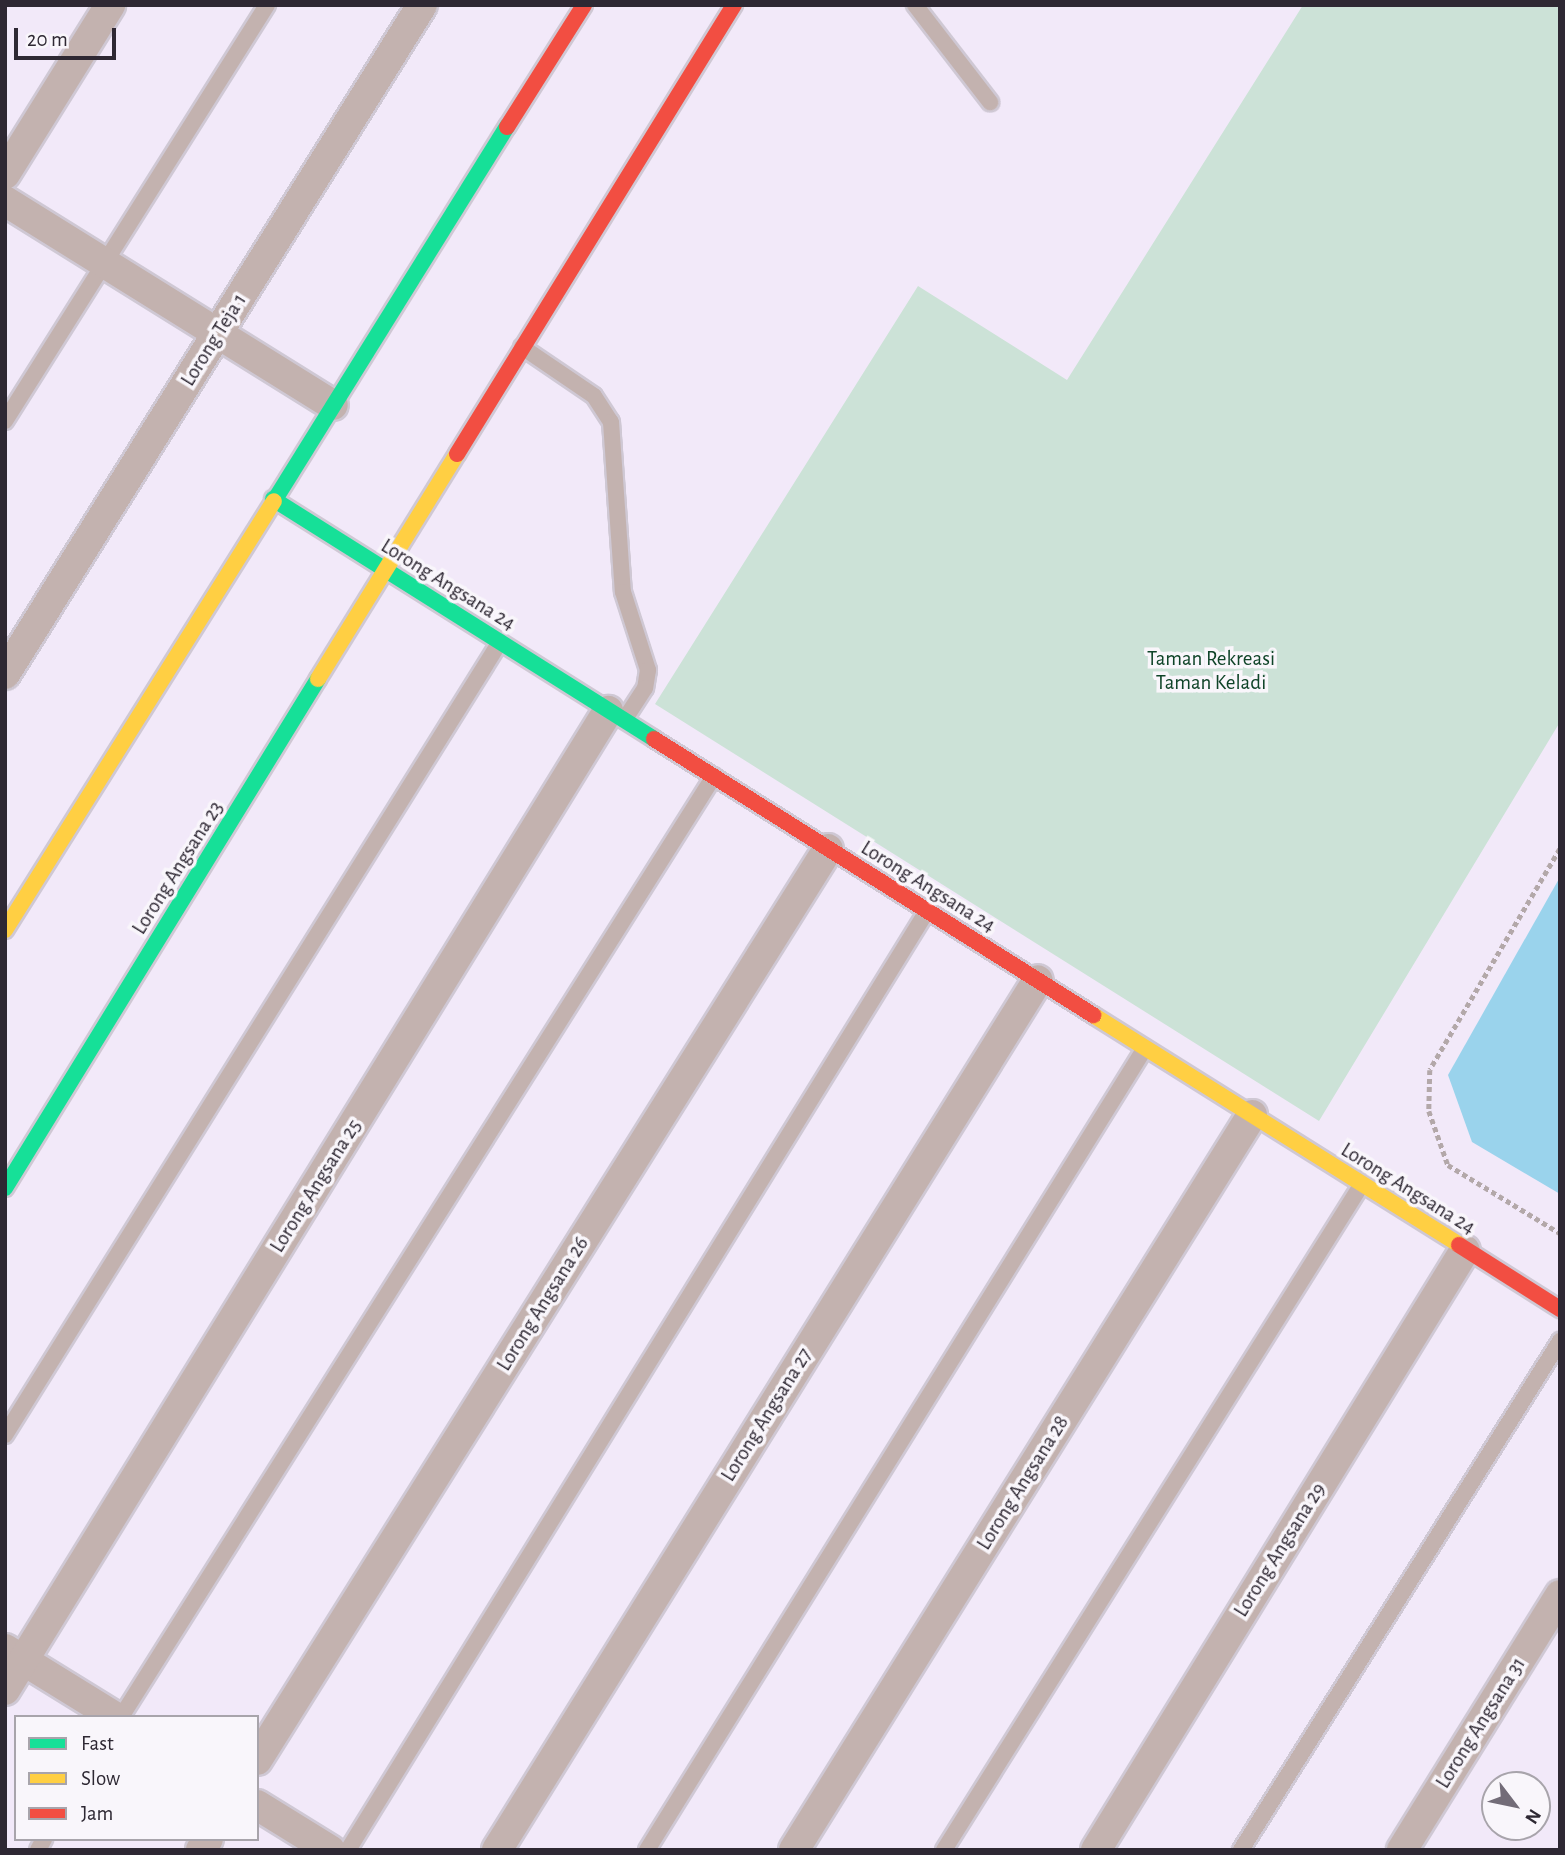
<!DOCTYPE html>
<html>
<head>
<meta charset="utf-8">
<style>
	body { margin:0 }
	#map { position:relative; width:1565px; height:1855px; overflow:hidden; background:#f2e9f9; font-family:"Alegreya Sans",sans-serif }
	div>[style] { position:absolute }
	.green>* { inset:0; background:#cce2d7 }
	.water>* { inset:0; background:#9ad3ec }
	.path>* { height:4.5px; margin-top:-2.25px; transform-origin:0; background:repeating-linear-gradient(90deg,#b3a8a9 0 5px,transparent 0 8.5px) }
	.roads { filter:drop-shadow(2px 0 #cfc8d4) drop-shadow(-2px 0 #cfc8d4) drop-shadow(0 2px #cfc8d4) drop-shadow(0 -2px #cfc8d4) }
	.lane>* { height:16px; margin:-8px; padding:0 8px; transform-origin:8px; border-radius:8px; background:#c3b2af }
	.street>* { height:30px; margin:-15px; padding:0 15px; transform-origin:15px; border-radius:15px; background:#c3b2af }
	.fast>* { height:16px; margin:-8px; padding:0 8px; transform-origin:8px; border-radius:8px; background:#16e098 }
	.slow>* { height:16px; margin:-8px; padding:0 8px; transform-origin:8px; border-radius:8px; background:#ffcf43 }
	.jam>* { height:16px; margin:-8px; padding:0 8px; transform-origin:8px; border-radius:8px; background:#f24e42 }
	span { translate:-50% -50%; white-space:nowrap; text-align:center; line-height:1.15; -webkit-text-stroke:7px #f9f6fb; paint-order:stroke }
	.street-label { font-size:21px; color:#2e2833 }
	.park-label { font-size:21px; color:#0f4428 }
	.frame { position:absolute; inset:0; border:7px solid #2e2833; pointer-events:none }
	.legend { position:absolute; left:14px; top:1715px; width:245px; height:126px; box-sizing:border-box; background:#f9f6fb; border:2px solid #a8a4ab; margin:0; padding:9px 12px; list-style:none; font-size:21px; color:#2e2833 }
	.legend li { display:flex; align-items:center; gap:14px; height:35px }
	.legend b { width:35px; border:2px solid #a8a4ab }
	.north { position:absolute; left:1481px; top:1771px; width:70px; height:70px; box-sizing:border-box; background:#f9f6fb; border:2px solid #a8a4ab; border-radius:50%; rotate:122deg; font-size:19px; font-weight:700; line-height:28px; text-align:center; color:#2e2833 }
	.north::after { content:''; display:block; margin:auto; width:24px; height:32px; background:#736c78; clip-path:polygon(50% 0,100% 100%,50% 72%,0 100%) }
	.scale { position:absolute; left:14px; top:28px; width:102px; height:32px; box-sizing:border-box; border:4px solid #2e2833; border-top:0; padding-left:9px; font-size:21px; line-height:24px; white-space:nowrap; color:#2e2833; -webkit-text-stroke:5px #f9f6fb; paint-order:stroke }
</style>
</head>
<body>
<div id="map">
	<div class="green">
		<i style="clip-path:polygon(1303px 5px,1560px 5px,1560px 722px,1319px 1121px,655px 704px,918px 286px,1067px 380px)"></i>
	</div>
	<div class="water">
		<i style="clip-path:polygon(1560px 877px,1560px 1194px,1472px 1142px,1448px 1075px)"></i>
	</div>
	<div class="path">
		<i style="left:1560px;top:849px;width:256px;rotate:120.5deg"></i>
		<i style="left:1430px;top:1070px;width:41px;rotate:91.4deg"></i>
		<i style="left:1429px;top:1111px;width:57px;rotate:70.6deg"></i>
		<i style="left:1448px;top:1165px;width:131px;rotate:31.3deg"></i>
	</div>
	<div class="roads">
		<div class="lane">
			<i style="left:915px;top:5px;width:123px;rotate:52.3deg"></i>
			<i style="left:522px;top:347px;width:87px;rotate:34.2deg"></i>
			<i style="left:594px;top:396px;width:31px;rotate:57deg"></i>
			<i style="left:611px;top:422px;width:170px;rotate:86deg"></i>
			<i style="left:623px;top:592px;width:82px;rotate:72.2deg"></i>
			<i style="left:648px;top:670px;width:18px;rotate:99deg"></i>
			<i style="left:645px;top:688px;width:38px;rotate:123deg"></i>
			<i style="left:5px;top:421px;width:492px;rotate:-57.8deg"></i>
			<i style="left:5px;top:1435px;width:935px;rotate:-58.03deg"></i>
			<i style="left:121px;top:1717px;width:1112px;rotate:-57.78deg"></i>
			<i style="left:38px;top:1850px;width:13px;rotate:-61deg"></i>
			<i style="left:348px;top:1850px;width:1103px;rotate:-58.34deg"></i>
			<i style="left:647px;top:1850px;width:944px;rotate:-58.16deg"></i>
			<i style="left:944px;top:1850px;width:786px;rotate:-57.89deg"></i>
			<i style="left:1241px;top:1850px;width:601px;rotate:-57.92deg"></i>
		</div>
		<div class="street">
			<i style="left:5px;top:174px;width:199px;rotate:-58.1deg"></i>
			<i style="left:5px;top:201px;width:386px;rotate:31.9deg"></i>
			<i style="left:5px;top:674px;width:788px;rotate:-58.06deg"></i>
			<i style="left:5px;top:1649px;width:129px;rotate:31.7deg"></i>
			<i style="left:5px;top:1690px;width:1150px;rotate:-58.37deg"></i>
			<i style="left:257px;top:1760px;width:1075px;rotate:-57.92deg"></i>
			<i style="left:257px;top:1805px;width:86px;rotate:31.7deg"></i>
			<i style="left:201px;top:1850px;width:13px;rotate:-58deg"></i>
			<i style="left:497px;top:1850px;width:1024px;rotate:-58.13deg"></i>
			<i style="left:794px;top:1850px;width:866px;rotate:-58.07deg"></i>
			<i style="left:1096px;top:1850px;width:704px;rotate:-58.41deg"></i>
			<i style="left:1402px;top:1850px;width:300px;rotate:-58.2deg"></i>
		</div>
		<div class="fast">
			<i style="left:273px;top:499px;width:450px;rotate:32.2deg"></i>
			<i style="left:274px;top:501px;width:441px;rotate:-58.1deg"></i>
			<i style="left:5px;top:1188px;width:598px;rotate:-58.41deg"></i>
		</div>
		<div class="slow">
			<i style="left:318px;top:679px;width:264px;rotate:-58.3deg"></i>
			<i style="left:5px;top:930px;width:506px;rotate:-57.91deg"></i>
			<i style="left:1093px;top:1015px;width:432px;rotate:32.1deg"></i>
		</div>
		<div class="jam">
			<i style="left:507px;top:127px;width:144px;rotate:-57.7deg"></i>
			<i style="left:457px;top:454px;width:528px;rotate:-58.33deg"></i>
			<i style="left:654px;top:739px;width:519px;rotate:32.16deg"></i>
			<i style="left:1459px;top:1245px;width:120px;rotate:32.4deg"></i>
		</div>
	</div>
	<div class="street-label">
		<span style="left:214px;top:340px;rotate:-58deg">Lorong Teja 1</span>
		<span style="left:448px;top:585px;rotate:32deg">Lorong Angsana 24</span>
		<span style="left:178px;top:868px;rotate:-58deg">Lorong Angsana 23</span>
		<span style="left:928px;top:887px;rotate:32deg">Lorong Angsana 24</span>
		<span style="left:316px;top:1186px;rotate:-58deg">Lorong Angsana 25</span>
		<span style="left:1408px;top:1189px;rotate:32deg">Lorong Angsana 24</span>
		<span style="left:543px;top:1304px;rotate:-58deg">Lorong Angsana 26</span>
		<span style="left:767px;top:1415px;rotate:-58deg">Lorong Angsana 27</span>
		<span style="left:1023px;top:1483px;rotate:-58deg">Lorong Angsana 28</span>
		<span style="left:1280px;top:1550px;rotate:-58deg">Lorong Angsana 29</span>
		<span style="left:1481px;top:1723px;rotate:-58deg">Lorong Angsana 31</span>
	</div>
	<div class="park-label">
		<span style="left:1211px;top:671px">Taman Rekreasi<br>Taman Keladi</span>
	</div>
	<div class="frame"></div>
	<ul class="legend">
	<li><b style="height:9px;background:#16e098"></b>Fast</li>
	<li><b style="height:9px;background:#ffcf43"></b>Slow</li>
	<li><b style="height:9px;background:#f24e42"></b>Jam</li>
	</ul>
	<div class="north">N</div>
	<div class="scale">20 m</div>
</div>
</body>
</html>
